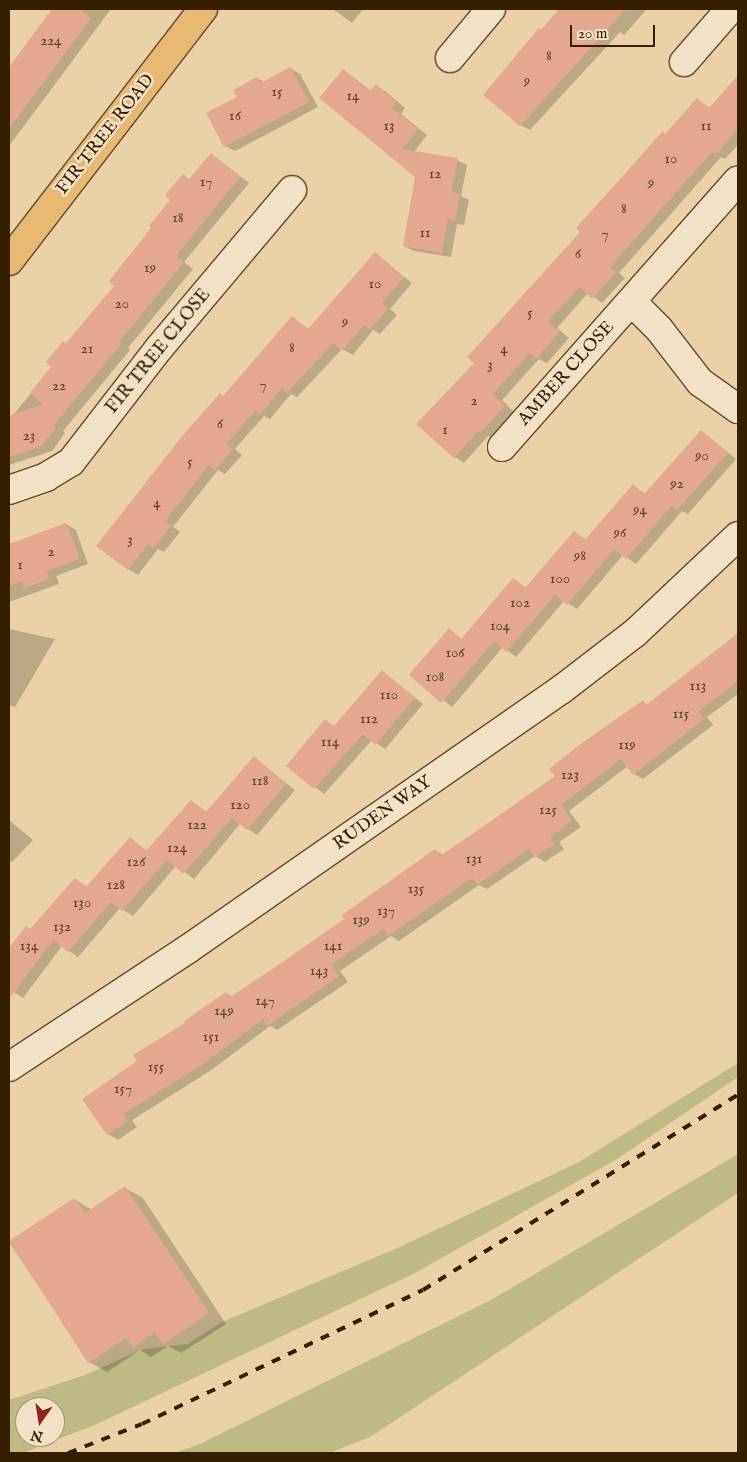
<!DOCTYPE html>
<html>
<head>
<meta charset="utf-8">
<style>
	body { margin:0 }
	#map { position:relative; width:747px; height:1462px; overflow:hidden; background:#ebd1a8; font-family:"IM FELL English",serif }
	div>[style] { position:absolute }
	.green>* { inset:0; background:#bfb983 }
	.shadow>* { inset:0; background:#0003 }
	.building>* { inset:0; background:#e4a890 }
	.roads { filter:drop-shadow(1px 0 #624c2a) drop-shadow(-1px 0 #624c2a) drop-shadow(0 1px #624c2a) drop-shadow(0 -1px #624c2a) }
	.minor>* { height:28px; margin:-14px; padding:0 14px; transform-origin:14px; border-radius:14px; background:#f2e1c6 }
	.major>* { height:28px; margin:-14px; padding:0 14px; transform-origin:14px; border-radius:14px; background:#e6b874 }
	.rail>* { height:4px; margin-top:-2px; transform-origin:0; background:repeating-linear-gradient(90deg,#351f00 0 9px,transparent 0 18px) }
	span { translate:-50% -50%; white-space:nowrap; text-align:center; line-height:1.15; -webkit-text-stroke:5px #f2e1c6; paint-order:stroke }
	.number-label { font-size:15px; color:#614124 }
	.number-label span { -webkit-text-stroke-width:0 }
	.street-label { font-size:18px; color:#351f00 }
	.frame { position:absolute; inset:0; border:10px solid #351f00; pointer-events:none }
	.north { position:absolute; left:15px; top:1397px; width:50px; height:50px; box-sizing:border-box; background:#f2e1c6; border:1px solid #a69377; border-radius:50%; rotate:193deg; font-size:14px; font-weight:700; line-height:20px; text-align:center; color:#351f00 }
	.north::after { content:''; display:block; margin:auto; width:18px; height:22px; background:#8f2418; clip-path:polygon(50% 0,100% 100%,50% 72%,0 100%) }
	.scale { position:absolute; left:570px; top:25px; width:85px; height:22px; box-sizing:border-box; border:2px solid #351f00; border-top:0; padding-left:6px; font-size:15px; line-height:18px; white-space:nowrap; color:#351f00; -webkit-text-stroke:4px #f2e1c6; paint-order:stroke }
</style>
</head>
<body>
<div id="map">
	<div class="green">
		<i style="clip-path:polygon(evenodd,738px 1063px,738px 1077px,617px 1159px,415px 1273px,97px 1424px,23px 1453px,9px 1453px,9px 1400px,85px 1375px,143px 1349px,188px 1344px,220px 1323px,402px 1246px,579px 1162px,738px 1063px,25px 1407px,55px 1407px,55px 1437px,25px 1437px,25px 1407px)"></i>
		<i style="clip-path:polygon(738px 1154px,738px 1193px,370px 1437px,329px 1453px,175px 1453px,200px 1444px,491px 1300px)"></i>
	</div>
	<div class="shadow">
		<i style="clip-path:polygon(53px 9px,111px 9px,9px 146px,9px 68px)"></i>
		<i style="clip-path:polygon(333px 9px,363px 9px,352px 23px)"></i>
		<i style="clip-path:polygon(561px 9px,647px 9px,624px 35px,620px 32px,530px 130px,520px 125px,542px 31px)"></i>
		<i style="clip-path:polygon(290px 68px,300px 74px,318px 107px,235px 151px,225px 146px,257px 78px,264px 82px)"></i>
		<i style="clip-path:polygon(344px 70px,371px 91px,376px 86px,385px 91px,405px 108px,401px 114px,427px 135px,414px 152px,457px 160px,467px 165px,461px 196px,469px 200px,464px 225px,457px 224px,451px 257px,414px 251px,404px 246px,416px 176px)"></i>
		<i style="clip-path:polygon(738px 78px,738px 145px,725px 159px,721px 157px,619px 273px,625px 278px,602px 303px,588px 293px,557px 328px,569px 338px,547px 363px,539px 359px,502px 400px,514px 412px,490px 437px,488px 436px,464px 463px,455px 457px,476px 363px,582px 232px,697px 100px,710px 108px)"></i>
		<i style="clip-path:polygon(211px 154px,249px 183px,184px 262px,193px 269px,128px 348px,130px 350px,63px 431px,65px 433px,52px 451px,9px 465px,9px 420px,53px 367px,67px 344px,116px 286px,172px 200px,183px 175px,190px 180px)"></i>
		<i style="clip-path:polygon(375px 254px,412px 283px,390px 309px,397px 315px,380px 334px,373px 330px,353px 355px,342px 349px,297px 397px,291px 394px,270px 419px,264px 416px,235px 449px,242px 455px,225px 474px,218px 470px,173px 527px,180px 532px,164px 552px,158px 549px,138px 575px,128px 569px,224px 397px,293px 318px,310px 330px)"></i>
		<i style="clip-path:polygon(702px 431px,736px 459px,688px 514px,682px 511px,636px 564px,623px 555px,577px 609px,564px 601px,516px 657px,503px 647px,452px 707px,410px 674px,449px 630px,462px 639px,514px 579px,526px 588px,574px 532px,587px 540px,633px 486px,646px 494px)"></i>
		<i style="clip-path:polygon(66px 524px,76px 530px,88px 564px,56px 576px,59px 584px,9px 602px,9px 545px)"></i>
		<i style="clip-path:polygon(9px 629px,55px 639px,15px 707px,9px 705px)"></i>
		<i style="clip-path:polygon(738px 634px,738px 694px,707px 717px,713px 725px,643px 779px,634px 774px,628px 766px,569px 811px,581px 827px,559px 842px,564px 849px,545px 862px,535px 856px,487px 889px,479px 885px,399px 941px,391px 936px,340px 971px,348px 982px,277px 1030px,270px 1026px,210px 1071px,132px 1120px,137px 1127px,118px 1140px,108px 1134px,84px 1099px,139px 1062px,226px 993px,233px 997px,346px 919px,435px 850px,443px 855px,556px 776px,643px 702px,649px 705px)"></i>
		<i style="clip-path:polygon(383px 672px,423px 704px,385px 749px,372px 740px,324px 794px,288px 766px,325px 720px,335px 726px)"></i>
		<i style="clip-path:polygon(254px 758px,295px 790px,257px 835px,240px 824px,194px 879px,176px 866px,133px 916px,120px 908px,78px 957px,62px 946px,23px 998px,9px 989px,9px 950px,31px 930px,75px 879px,88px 887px,130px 838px,147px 851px,191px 801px,207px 812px)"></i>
		<i style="clip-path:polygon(9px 820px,33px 840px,12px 862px,9px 861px)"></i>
		<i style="clip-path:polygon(125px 1188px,143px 1198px,226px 1324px,181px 1353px,168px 1346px,151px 1357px,140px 1350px,107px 1372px,89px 1362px,9px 1242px,74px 1199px,92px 1210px)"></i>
	</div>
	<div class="building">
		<i style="clip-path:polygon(52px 9px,79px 9px,91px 18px,9px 129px,9px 67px)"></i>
		<i style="clip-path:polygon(559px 9px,626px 9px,520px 126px,483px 95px,539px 28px,541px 30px)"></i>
		<i style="clip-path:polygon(290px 67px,309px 102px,224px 147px,206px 113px,237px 97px,233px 90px,257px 77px,261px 83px)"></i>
		<i style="clip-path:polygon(343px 69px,370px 91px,376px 84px,396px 102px,392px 108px,418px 129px,402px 149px,458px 158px,451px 192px,460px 194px,455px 221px,448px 219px,442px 253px,403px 246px,415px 177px,319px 98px)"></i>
		<i style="clip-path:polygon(738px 75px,738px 129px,715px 155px,712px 152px,610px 267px,616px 272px,592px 299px,580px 287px,548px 321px,560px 332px,536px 359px,530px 353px,493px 394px,505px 406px,480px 433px,478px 431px,454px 458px,416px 424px,474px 363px,467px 357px,580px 232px,576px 228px,663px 131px,665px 134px,697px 98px,709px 108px)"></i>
		<i style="clip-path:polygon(211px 153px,240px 177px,176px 256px,184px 262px,119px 342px,121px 344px,54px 425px,56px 427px,42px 446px,9px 457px,9px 416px,43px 404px,30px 393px,51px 367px,46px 362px,63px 341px,66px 343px,114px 286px,109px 281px,151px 228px,149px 226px,170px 200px,165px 195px,183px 174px,189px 179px)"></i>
		<i style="clip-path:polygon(375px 252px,404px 277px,382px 303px,388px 309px,370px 329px,364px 325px,342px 351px,333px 343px,287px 393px,282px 388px,260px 415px,255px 411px,227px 443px,233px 449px,215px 470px,209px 465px,165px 521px,171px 526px,154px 548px,148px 544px,128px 570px,96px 546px,183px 435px,220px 393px,223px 396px,292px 316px,308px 329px)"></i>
		<i style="clip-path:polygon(701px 430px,728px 453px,677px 510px,672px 505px,626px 559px,614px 549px,567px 605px,555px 595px,506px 652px,494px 641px,441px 703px,409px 675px,449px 628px,461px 639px,513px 578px,525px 588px,574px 531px,585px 540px,633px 484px,644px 494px)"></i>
		<i style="clip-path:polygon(66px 523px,80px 559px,47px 571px,50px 579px,24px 588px,22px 581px,9px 586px,9px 544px)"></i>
		<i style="clip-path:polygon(738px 633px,738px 681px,698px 712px,704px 719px,633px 775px,621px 759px,561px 805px,572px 821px,550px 837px,555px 844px,534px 857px,529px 849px,477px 885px,472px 878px,388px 936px,383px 929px,331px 965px,339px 976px,267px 1026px,263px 1019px,200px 1066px,123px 1114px,128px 1121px,107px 1135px,82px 1099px,137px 1061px,133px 1055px,185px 1023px,184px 1021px,226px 992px,230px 997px,284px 961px,344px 919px,342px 915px,435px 849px,440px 856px,494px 819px,555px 776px,549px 769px,582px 743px,643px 700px,646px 705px)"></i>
		<i style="clip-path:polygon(382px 670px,415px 698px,375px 745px,363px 734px,314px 789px,286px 766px,325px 719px,334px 726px)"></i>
		<i style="clip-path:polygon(254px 756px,286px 784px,247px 830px,232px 818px,183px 874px,167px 860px,122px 911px,111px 902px,68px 952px,53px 940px,9px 999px,9px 948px,26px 926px,30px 929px,75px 878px,86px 887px,130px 837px,146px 851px,191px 800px,206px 812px)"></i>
		<i style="clip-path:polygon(125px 1186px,209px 1313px,163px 1344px,155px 1332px,133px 1348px,126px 1338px,88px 1363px,9px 1241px,74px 1198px,85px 1213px)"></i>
	</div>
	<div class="roads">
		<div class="minor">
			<i style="left:450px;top:58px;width:64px;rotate:-50.1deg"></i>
			<i style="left:684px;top:62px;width:70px;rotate:-49deg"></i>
			<i style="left:632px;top:302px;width:38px;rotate:45deg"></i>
			<i style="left:659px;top:329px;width:67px;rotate:52.3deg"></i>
			<i style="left:700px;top:382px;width:47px;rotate:35.4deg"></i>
			<i style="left:502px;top:447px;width:356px;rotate:-48.5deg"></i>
			<i style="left:9px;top:490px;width:39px;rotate:-19deg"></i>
			<i style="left:46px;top:477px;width:29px;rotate:-31deg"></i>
			<i style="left:71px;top:462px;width:145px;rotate:-52.3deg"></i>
			<i style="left:160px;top:347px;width:205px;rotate:-49.9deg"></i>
			<i style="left:9px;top:1067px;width:214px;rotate:-33.4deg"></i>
			<i style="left:188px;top:949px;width:455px;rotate:-34.8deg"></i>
			<i style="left:562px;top:689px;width:92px;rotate:-37.5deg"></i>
			<i style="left:635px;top:633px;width:141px;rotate:-43.3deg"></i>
		</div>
		<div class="major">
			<i style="left:9px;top:261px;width:318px;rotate:-52.4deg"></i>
		</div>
	</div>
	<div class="rail">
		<i style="left:68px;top:1453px;width:79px;rotate:-21.4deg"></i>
		<i style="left:142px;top:1424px;width:311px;rotate:-25.5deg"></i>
		<i style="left:423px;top:1290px;width:370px;rotate:-31.8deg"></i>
	</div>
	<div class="number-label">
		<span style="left:51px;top:41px">224</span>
		<span style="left:549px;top:56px">8</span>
		<span style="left:527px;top:81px">9</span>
		<span style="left:277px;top:92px">15</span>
		<span style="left:353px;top:96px">14</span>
		<span style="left:235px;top:116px">16</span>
		<span style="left:389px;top:126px">13</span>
		<span style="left:706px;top:126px">11</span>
		<span style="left:671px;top:159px">10</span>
		<span style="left:435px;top:174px">12</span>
		<span style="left:206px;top:182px">17</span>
		<span style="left:651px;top:183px">9</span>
		<span style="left:624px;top:209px">8</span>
		<span style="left:178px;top:218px">18</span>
		<span style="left:425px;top:233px">11</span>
		<span style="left:605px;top:234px">7</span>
		<span style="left:578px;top:254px">6</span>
		<span style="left:150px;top:268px">19</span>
		<span style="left:375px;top:284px">10</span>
		<span style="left:122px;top:304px">20</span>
		<span style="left:530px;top:313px">5</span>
		<span style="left:345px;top:322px">9</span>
		<span style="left:292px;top:348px">8</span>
		<span style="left:87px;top:349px">21</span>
		<span style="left:504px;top:349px">4</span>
		<span style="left:490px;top:365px">3</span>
		<span style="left:263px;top:385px">7</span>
		<span style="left:59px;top:386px">22</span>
		<span style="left:474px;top:401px">2</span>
		<span style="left:220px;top:424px">6</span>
		<span style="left:445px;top:430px">1</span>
		<span style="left:29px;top:436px">23</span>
		<span style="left:702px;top:456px">90</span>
		<span style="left:190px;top:462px">5</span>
		<span style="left:677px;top:484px">92</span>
		<span style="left:157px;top:503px">4</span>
		<span style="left:640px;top:510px">94</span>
		<span style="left:620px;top:533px">96</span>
		<span style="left:130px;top:540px">3</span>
		<span style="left:51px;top:552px">2</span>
		<span style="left:580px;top:556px">98</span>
		<span style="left:20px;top:565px">1</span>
		<span style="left:560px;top:579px">100</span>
		<span style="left:520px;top:603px">102</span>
		<span style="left:500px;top:626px">104</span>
		<span style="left:455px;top:653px">106</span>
		<span style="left:435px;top:677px">108</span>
		<span style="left:698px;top:686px">113</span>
		<span style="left:389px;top:695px">110</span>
		<span style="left:681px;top:714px">115</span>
		<span style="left:369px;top:719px">112</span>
		<span style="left:330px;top:742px">114</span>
		<span style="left:627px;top:745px">119</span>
		<span style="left:570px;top:775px">123</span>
		<span style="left:260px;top:781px">118</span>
		<span style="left:240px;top:805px">120</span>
		<span style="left:548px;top:810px">125</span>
		<span style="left:197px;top:825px">122</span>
		<span style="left:177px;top:848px">124</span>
		<span style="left:474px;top:859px">131</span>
		<span style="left:136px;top:862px">126</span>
		<span style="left:116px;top:885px">128</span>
		<span style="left:416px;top:889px">135</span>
		<span style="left:82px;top:903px">130</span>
		<span style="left:386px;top:911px">137</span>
		<span style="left:361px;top:920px">139</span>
		<span style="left:62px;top:927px">132</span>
		<span style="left:29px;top:946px">134</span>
		<span style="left:333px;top:946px">141</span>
		<span style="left:319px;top:971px">143</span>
		<span style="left:265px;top:1001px">147</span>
		<span style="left:224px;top:1011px">149</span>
		<span style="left:211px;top:1037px">151</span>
		<span style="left:156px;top:1067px">155</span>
		<span style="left:123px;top:1089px">157</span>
	</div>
	<div class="street-label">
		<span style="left:106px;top:135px;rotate:-52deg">FIR TREE ROAD</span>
		<span style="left:159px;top:352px;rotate:-51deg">FIR TREE CLOSE</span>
		<span style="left:567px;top:374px;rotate:-48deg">AMBER CLOSE</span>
		<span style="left:383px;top:814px;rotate:-35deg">RUDEN WAY</span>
	</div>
	<div class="frame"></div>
	<div class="north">N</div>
	<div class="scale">20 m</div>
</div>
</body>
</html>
